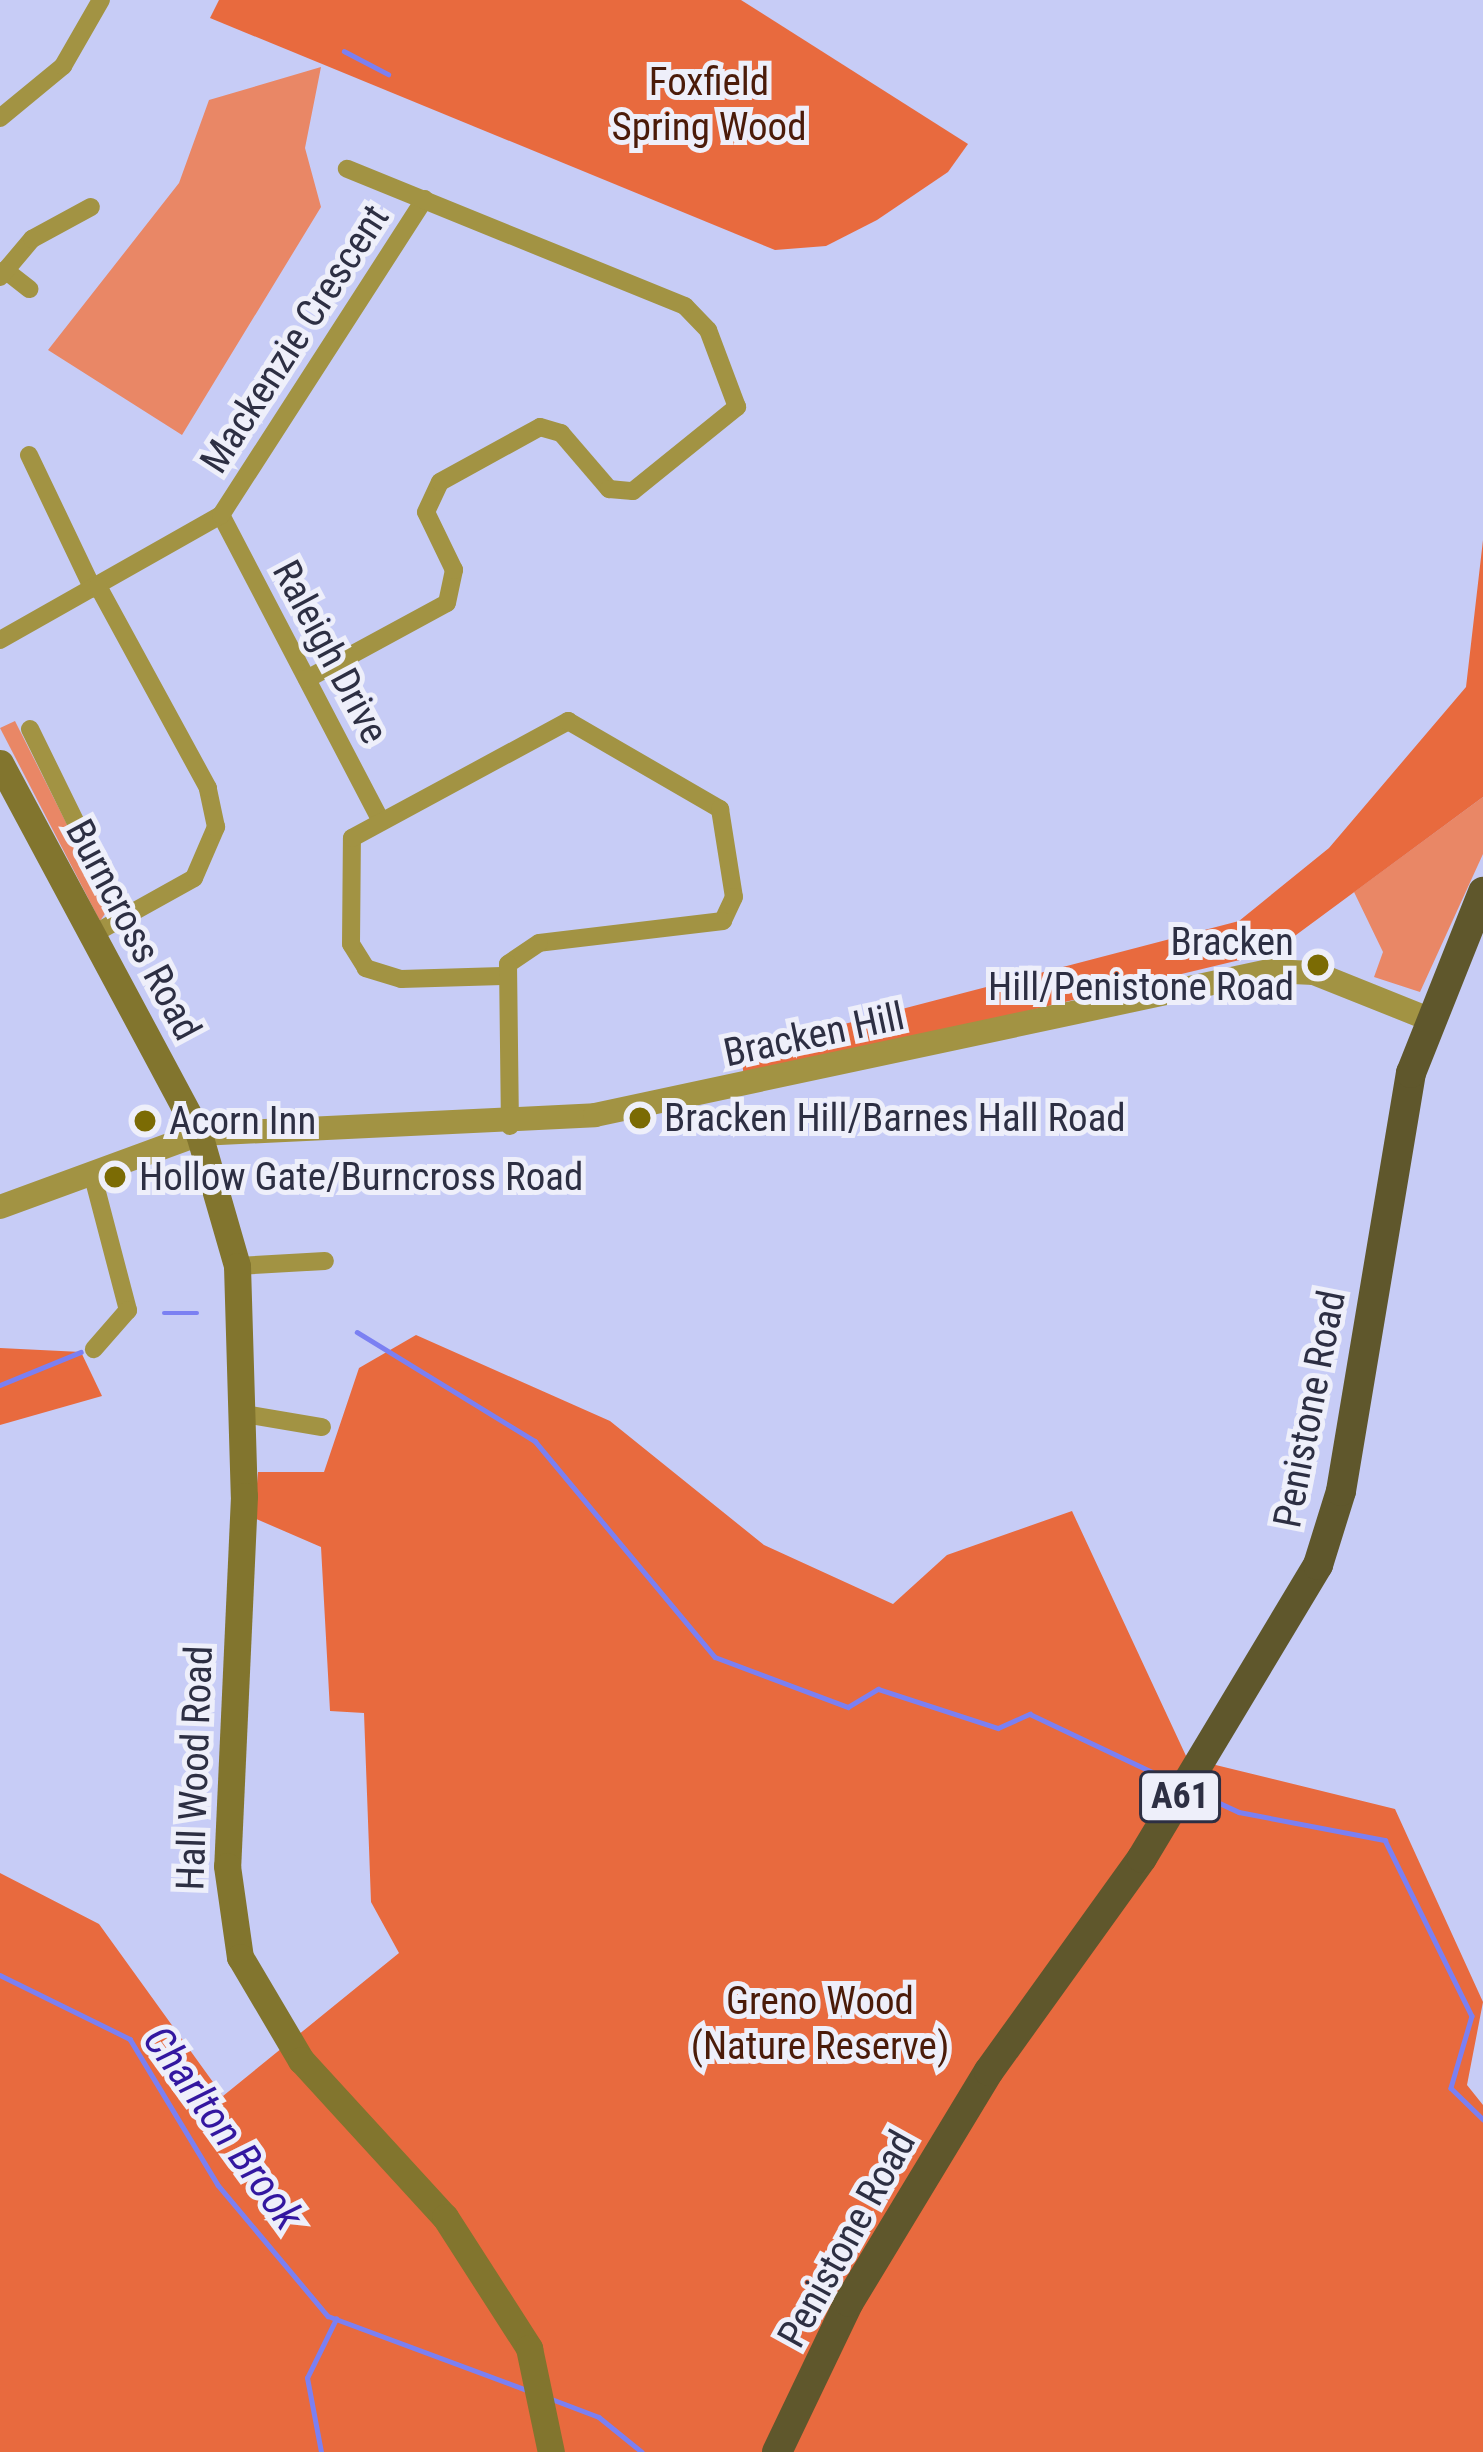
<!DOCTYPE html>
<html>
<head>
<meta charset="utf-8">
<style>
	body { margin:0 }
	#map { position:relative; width:1483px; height:2452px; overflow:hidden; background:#c7ccf6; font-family:"Roboto Condensed",sans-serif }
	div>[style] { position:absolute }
	.green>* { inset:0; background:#e98766 }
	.forest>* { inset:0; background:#e86a3e }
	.stream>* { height:4.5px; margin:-2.25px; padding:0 2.25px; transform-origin:2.25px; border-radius:2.25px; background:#7b80f2 }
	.minor>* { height:18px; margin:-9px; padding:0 9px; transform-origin:9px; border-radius:9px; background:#a29343 }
	.tertiary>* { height:24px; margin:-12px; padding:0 12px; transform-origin:12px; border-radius:12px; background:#a29343 }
	.secondary>* { height:27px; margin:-13.5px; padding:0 13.5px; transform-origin:13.5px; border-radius:13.5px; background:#82752e }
	.trunk>* { height:30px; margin:-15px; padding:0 15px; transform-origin:15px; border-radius:15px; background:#5f572c }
	.dots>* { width:33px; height:33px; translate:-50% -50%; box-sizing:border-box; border:6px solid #eeeffa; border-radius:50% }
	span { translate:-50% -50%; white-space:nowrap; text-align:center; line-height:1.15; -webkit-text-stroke:10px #eeeffa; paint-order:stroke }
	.shield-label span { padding:3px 9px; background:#eeeffa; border:3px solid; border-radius:9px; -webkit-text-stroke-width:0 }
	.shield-label { font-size:36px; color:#2d2f43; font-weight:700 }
	.park-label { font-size:39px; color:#4b1b09 }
	.street-label { font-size:39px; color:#2d2f43 }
	.poi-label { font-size:39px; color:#2d2f43 }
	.right { translate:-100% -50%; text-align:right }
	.left { translate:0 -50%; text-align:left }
	.water-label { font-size:42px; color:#3317a0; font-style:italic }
</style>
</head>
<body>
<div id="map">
	<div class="green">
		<i style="clip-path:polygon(321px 67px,305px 148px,321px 207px,182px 435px,48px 350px,179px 183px,209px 100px)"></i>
		<i style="clip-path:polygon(15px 721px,109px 908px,100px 921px,0 728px)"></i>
		<i style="clip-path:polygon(1483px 797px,1483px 854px,1420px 992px,1374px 977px,1383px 952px,1354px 892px)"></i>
	</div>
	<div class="forest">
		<i style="clip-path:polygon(219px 0,741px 0,968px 144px,948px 172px,877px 220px,826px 246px,775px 250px,210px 18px)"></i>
		<i style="clip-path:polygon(1483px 540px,1483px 797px,1273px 952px,744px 1079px,741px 1051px,1239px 921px,1329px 848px,1466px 687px)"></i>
		<i style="clip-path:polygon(416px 1335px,610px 1421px,764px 1545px,893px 1604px,947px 1555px,1072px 1511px,1187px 1758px,1395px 1809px,1483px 2002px,1467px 2085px,1483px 2105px,1483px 2452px,0 2452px,0 1873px,99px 1924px,223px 2096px,399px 1953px,371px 1902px,364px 1713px,330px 1711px,321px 1547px,254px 1518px,258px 1472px,324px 1472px,359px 1368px)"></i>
		<i style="clip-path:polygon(0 1348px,81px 1352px,102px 1396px,0 1425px)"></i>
	</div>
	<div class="stream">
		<i style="left:344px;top:51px;width:50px;rotate:27.6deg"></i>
		<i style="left:164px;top:1313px;width:33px"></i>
		<i style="left:357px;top:1332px;width:209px;rotate:31.5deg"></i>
		<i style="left:535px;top:1441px;width:281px;rotate:50.2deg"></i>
		<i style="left:715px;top:1657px;width:142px;rotate:20.6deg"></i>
		<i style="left:848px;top:1707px;width:35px;rotate:-31deg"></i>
		<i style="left:878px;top:1689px;width:126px;rotate:18deg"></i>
		<i style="left:998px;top:1728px;width:35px;rotate:-24deg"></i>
		<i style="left:1030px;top:1714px;width:156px;rotate:25.4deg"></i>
		<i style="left:0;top:1385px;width:87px;rotate:-22.2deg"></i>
		<i style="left:1198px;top:1793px;width:45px;rotate:24.9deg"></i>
		<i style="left:1239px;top:1812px;width:149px;rotate:10.9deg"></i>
		<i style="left:1385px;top:1840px;width:196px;rotate:63.7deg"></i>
		<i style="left:1472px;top:2016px;width:75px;rotate:106.3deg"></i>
		<i style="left:1451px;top:2088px;width:45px;rotate:44.1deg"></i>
		<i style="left:0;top:1975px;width:145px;rotate:26.2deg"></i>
		<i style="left:130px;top:2039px;width:170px;rotate:58.9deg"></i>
		<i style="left:218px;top:2185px;width:171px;rotate:50deg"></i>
		<i style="left:328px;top:2316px;width:212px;rotate:20.4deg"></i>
		<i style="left:549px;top:2398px;width:53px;rotate:20.8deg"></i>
		<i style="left:599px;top:2417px;width:55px;rotate:39.1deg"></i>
		<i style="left:321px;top:2452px;width:75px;rotate:-100.7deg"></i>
		<i style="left:307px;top:2378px;width:66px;rotate:-63.8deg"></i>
	</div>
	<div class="minor">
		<i style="left:0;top:118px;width:82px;rotate:-39.5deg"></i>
		<i style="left:63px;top:66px;width:76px;rotate:-60.1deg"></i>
		<i style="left:5px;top:270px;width:31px;rotate:38deg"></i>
		<i style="left:0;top:277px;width:50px;rotate:-49.9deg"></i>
		<i style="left:32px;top:239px;width:67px;rotate:-28.5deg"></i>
		<i style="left:29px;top:455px;width:148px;rotate:64.5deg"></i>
		<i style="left:221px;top:515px;width:343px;rotate:62.4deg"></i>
		<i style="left:0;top:640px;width:254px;rotate:-29.5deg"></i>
		<i style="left:221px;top:515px;width:376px;rotate:-57.2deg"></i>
		<i style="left:307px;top:679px;width:159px;rotate:-28.5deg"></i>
		<i style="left:447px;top:603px;width:34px;rotate:-78deg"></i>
		<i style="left:454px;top:570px;width:64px;rotate:-115.8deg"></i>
		<i style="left:426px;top:512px;width:33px;rotate:-65deg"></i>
		<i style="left:440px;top:482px;width:114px;rotate:-28.8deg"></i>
		<i style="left:540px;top:427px;width:22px;rotate:16deg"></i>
		<i style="left:561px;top:433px;width:74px;rotate:49.4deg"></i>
		<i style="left:609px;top:489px;width:24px;rotate:5deg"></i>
		<i style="left:633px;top:491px;width:134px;rotate:-38.9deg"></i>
		<i style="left:737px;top:407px;width:82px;rotate:-110.6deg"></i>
		<i style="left:708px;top:330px;width:33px;rotate:-134deg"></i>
		<i style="left:685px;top:306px;width:365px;rotate:-157.9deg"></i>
		<i style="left:30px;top:729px;width:209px;rotate:63.9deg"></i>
		<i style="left:90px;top:936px;width:119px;rotate:-29.1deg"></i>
		<i style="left:194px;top:878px;width:56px;rotate:-66.7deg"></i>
		<i style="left:216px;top:827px;width:40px;rotate:-102deg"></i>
		<i style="left:208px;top:788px;width:230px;rotate:-118.6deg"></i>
		<i style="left:502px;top:976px;width:101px;rotate:178.3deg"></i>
		<i style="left:401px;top:979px;width:37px;rotate:-163deg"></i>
		<i style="left:366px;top:968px;width:28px;rotate:-122deg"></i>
		<i style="left:351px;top:944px;width:106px;rotate:-89.5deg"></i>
		<i style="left:352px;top:838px;width:246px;rotate:-28.4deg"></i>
		<i style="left:568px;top:721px;width:176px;rotate:30.1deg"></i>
		<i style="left:720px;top:809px;width:89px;rotate:81deg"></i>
		<i style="left:734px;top:897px;width:26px;rotate:115deg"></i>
		<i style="left:723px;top:921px;width:185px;rotate:173.2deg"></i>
		<i style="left:539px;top:943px;width:37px;rotate:146deg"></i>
		<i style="left:508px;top:964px;width:162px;rotate:89.3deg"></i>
		<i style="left:92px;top:1173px;width:142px;rotate:75.3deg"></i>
		<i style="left:128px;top:1310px;width:52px;rotate:131.1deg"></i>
		<i style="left:237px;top:1266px;width:88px;rotate:-3.3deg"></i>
		<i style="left:244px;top:1414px;width:79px;rotate:9.5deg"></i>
	</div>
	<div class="tertiary">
		<i style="left:0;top:1207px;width:212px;rotate:-20.1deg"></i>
		<i style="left:199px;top:1134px;width:396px;rotate:-2.7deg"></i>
		<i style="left:595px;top:1115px;width:689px;rotate:-12.06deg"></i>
		<i style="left:1269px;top:971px;width:45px;rotate:2.5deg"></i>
		<i style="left:1314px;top:973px;width:124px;rotate:21.8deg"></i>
	</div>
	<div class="secondary">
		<i style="left:0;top:763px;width:421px;rotate:61.8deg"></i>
		<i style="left:199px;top:1134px;width:137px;rotate:73.9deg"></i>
		<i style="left:237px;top:1266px;width:230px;rotate:88.3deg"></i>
		<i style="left:244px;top:1496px;width:370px;rotate:92.6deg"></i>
		<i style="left:227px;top:1866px;width:92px;rotate:81.9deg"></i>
		<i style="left:240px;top:1957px;width:120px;rotate:59.4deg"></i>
		<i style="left:301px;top:2060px;width:213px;rotate:47.5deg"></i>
		<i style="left:445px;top:2217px;width:156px;rotate:57.3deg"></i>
		<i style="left:529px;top:2348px;width:106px;rotate:78.1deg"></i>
	</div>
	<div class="trunk">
		<i style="left:777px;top:2452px;width:166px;rotate:-64.4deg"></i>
		<i style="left:849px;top:2302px;width:270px;rotate:-58.8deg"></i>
		<i style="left:989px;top:2071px;width:262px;rotate:-54.3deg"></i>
		<i style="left:1142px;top:1858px;width:342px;rotate:-59deg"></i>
		<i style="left:1318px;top:1565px;width:77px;rotate:-72.7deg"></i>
		<i style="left:1341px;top:1491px;width:424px;rotate:-80.5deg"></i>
		<i style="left:1411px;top:1073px;width:195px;rotate:-68.3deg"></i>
	</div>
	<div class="dots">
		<i style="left:1318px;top:965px;background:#7b6b04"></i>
		<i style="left:640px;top:1118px;background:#7b6b04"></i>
		<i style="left:145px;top:1121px;background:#7b6b04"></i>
		<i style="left:115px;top:1177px;background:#7b6b04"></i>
	</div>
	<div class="shield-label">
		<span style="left:1180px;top:1797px">A61</span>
	</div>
	<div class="park-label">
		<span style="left:709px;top:105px">Foxfield<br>Spring Wood</span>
		<span style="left:820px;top:2024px">Greno Wood<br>(Nature Reserve)</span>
	</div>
	<div class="street-label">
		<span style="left:295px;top:339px;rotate:-57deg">Mackenzie Crescent</span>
		<span style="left:330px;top:652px;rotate:62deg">Raleigh Drive</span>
		<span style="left:133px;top:930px;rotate:62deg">Burncross Road</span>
		<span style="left:814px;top:1035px;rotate:-12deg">Bracken Hill</span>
		<span style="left:1310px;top:1409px;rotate:-79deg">Penistone Road</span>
		<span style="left:195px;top:1768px;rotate:-88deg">Hall Wood Road</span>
		<span style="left:847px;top:2239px;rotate:-61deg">Penistone Road</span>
	</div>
	<div class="poi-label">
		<span class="right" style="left:1294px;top:965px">Bracken<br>Hill/Penistone Road</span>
		<span class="left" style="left:664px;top:1118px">Bracken Hill/Barnes Hall Road</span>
		<span class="left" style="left:169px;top:1121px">Acorn Inn</span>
		<span class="left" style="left:139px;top:1177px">Hollow Gate/Burncross Road</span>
	</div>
	<div class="water-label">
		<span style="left:223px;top:2128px;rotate:54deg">Charlton Brook</span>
	</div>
</div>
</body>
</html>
